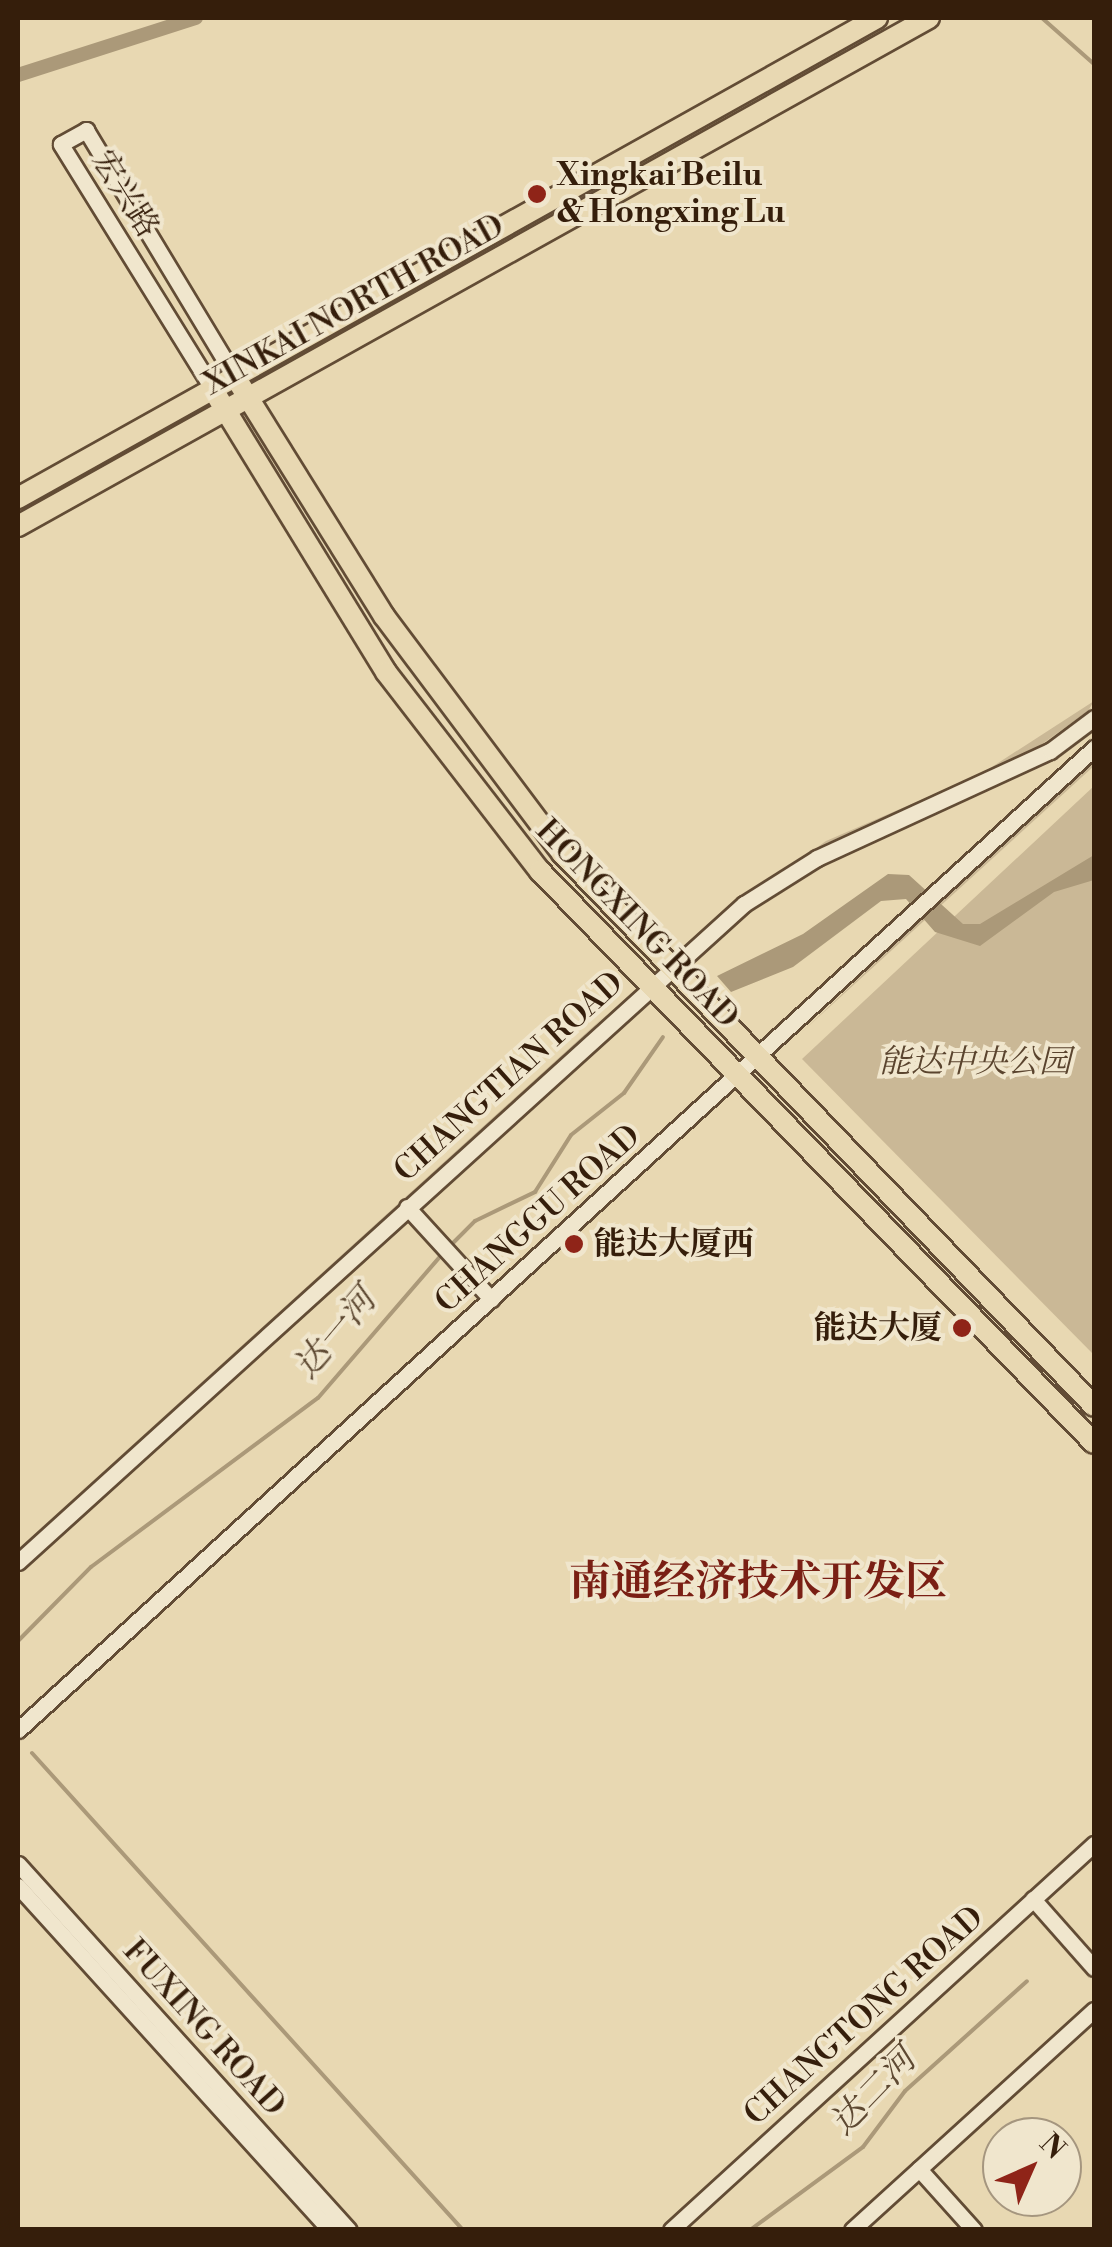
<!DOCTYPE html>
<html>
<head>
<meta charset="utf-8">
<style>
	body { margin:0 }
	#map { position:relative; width:1112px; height:2247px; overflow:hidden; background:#e8d8b2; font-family:"Libre Bodoni","Noto Serif SC",serif }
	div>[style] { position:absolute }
	.green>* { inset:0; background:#cab896 }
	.water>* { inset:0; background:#ab9979 }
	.stream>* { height:4px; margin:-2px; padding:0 2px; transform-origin:2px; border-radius:2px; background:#ab9979 }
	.canal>* { height:14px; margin:-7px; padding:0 7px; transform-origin:7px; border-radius:7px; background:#ab9979 }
	.roads { filter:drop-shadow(2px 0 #624c35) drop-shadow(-2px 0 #624c35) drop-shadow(0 2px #624c35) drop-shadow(0 -2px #624c35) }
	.minor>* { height:15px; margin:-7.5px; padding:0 7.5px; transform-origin:7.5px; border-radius:7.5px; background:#f0e6cd }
	.major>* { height:20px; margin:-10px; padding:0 10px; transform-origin:10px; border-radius:10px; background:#e8d8b2 }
	.dots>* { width:28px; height:28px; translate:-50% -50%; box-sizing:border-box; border:5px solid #f0e6cd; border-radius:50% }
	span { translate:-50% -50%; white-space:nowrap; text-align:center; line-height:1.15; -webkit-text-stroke:8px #f0e6cd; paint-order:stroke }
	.poi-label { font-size:32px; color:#351e0b; font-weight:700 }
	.left { translate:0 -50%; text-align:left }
	.right { translate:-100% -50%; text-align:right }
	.street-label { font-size:32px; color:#351e0b }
	.park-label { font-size:32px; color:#5a442e; font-style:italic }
	.water-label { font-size:35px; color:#5e4932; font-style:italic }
	.district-label { font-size:42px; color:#7a1f14; font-weight:700 }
	.frame { position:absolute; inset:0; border:20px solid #351e0b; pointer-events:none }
	.north { position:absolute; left:982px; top:2117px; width:100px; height:100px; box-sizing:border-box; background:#f0e6cd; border:2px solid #a5967f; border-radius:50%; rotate:45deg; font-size:28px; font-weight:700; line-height:40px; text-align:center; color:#351e0b }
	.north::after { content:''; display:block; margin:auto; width:35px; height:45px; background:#8f2418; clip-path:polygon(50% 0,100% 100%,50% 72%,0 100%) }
</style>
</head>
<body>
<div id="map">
	<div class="green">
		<i style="clip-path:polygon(1094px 701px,1088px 711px,1038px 747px,982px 776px,827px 843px,695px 935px,826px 841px,981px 774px)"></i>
		<i style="clip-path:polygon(1094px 762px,1094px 766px,802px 1032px,895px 944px)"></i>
		<i style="clip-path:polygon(1094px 786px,1094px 1355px,802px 1059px)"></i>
		<i style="clip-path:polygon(607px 1014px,497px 1119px,18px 1552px,18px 1549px)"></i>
		<i style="clip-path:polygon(702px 1116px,592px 1221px,18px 1740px,18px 1737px)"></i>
	</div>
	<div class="water">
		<i style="clip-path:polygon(1094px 855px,1094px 880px,1054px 892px,980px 946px,935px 932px,906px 899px,881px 901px,793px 967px,731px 992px,717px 976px,803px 934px,888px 874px,909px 875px,963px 924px,980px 924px)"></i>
	</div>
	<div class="stream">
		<i style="left:1042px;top:18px;width:69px;rotate:41.5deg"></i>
		<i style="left:451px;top:1245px;width:34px;rotate:-45deg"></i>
		<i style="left:475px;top:1221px;width:67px;rotate:-25.8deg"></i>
		<i style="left:535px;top:1192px;width:67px;rotate:-57.7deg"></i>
		<i style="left:571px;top:1135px;width:68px;rotate:-38.4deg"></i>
		<i style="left:624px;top:1093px;width:68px;rotate:-55.1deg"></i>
		<i style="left:18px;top:1641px;width:104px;rotate:-45.4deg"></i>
		<i style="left:91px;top:1567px;width:283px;rotate:-36.7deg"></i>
		<i style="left:318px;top:1398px;width:193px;rotate:-49.2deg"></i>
		<i style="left:32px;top:1753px;width:643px;rotate:47.9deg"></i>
		<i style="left:750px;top:2230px;width:140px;rotate:-36.3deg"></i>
		<i style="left:863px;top:2147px;width:70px;rotate:-53.1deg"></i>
		<i style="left:905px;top:2091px;width:164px;rotate:-42deg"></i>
	</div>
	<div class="canal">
		<i style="left:18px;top:75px;width:187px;rotate:-17.8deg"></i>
	</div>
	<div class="roads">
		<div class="minor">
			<i style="left:212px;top:388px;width:287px;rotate:-121.8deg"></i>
			<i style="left:61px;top:144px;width:29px;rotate:-29deg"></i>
			<i style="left:86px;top:130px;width:286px;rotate:58.9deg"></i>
			<i style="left:407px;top:1207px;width:125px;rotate:47.6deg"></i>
			<i style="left:18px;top:1562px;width:980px;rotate:-42.19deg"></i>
			<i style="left:744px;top:904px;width:86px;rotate:-32.2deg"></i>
			<i style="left:817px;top:858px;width:256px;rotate:-24.7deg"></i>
			<i style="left:1050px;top:751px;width:55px;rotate:-36.9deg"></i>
			<i style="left:18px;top:1730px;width:1457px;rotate:-42.38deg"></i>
			<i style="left:18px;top:1864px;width:493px;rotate:47.9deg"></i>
			<i style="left:18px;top:1886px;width:464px;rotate:47.8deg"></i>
			<i style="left:1033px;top:1899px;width:92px;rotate:48.5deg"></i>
			<i style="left:919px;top:2169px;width:82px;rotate:48deg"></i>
			<i style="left:671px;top:2230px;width:573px;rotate:-42.38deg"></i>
			<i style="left:852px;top:2230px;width:327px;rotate:-42.3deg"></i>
		</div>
		<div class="major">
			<i style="left:234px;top:375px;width:284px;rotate:58.1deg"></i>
			<i style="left:384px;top:616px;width:296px;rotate:53.1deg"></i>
			<i style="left:562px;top:853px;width:767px;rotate:46.11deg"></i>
			<i style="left:212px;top:388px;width:333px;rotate:58.5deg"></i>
			<i style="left:386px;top:672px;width:252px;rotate:52.3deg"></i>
			<i style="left:540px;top:871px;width:796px;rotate:45.92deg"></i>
			<i style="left:18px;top:498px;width:984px;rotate:-29.2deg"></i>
			<i style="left:18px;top:526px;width:1043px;rotate:-29.15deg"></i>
		</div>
	</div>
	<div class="dots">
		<i style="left:537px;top:194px;background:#8f2418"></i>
		<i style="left:574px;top:1244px;background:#8f2418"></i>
		<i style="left:962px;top:1328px;background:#8f2418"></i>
	</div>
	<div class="poi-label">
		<span class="left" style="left:557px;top:194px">Xingkai Beilu<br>&amp; Hongxing Lu</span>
		<span class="left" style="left:594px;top:1244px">能达大厦西</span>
		<span class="right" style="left:942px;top:1328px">能达大厦</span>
	</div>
	<div class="street-label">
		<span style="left:125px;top:194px;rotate:58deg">宏兴路</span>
		<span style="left:354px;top:305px;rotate:-29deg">XINKAI NORTH ROAD</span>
		<span style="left:637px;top:924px;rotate:46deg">HONGXING ROAD</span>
		<span style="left:509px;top:1077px;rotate:-42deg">CHANGTIAN ROAD</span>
		<span style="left:538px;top:1219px;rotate:-42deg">CHANGGU ROAD</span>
		<span style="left:864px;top:2016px;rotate:-42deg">CHANGTONG ROAD</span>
		<span style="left:204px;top:2028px;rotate:48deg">FUXING ROAD</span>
	</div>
	<div class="park-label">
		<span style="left:975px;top:1062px">能达中央公园</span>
	</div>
	<div class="water-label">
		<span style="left:336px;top:1334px;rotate:-50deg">达一河</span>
		<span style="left:874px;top:2092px;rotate:-46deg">达二河</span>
	</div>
	<div class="district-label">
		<span style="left:758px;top:1583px">南通经济技术开发区</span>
	</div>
	<div class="frame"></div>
	<div class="north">N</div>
</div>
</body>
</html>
